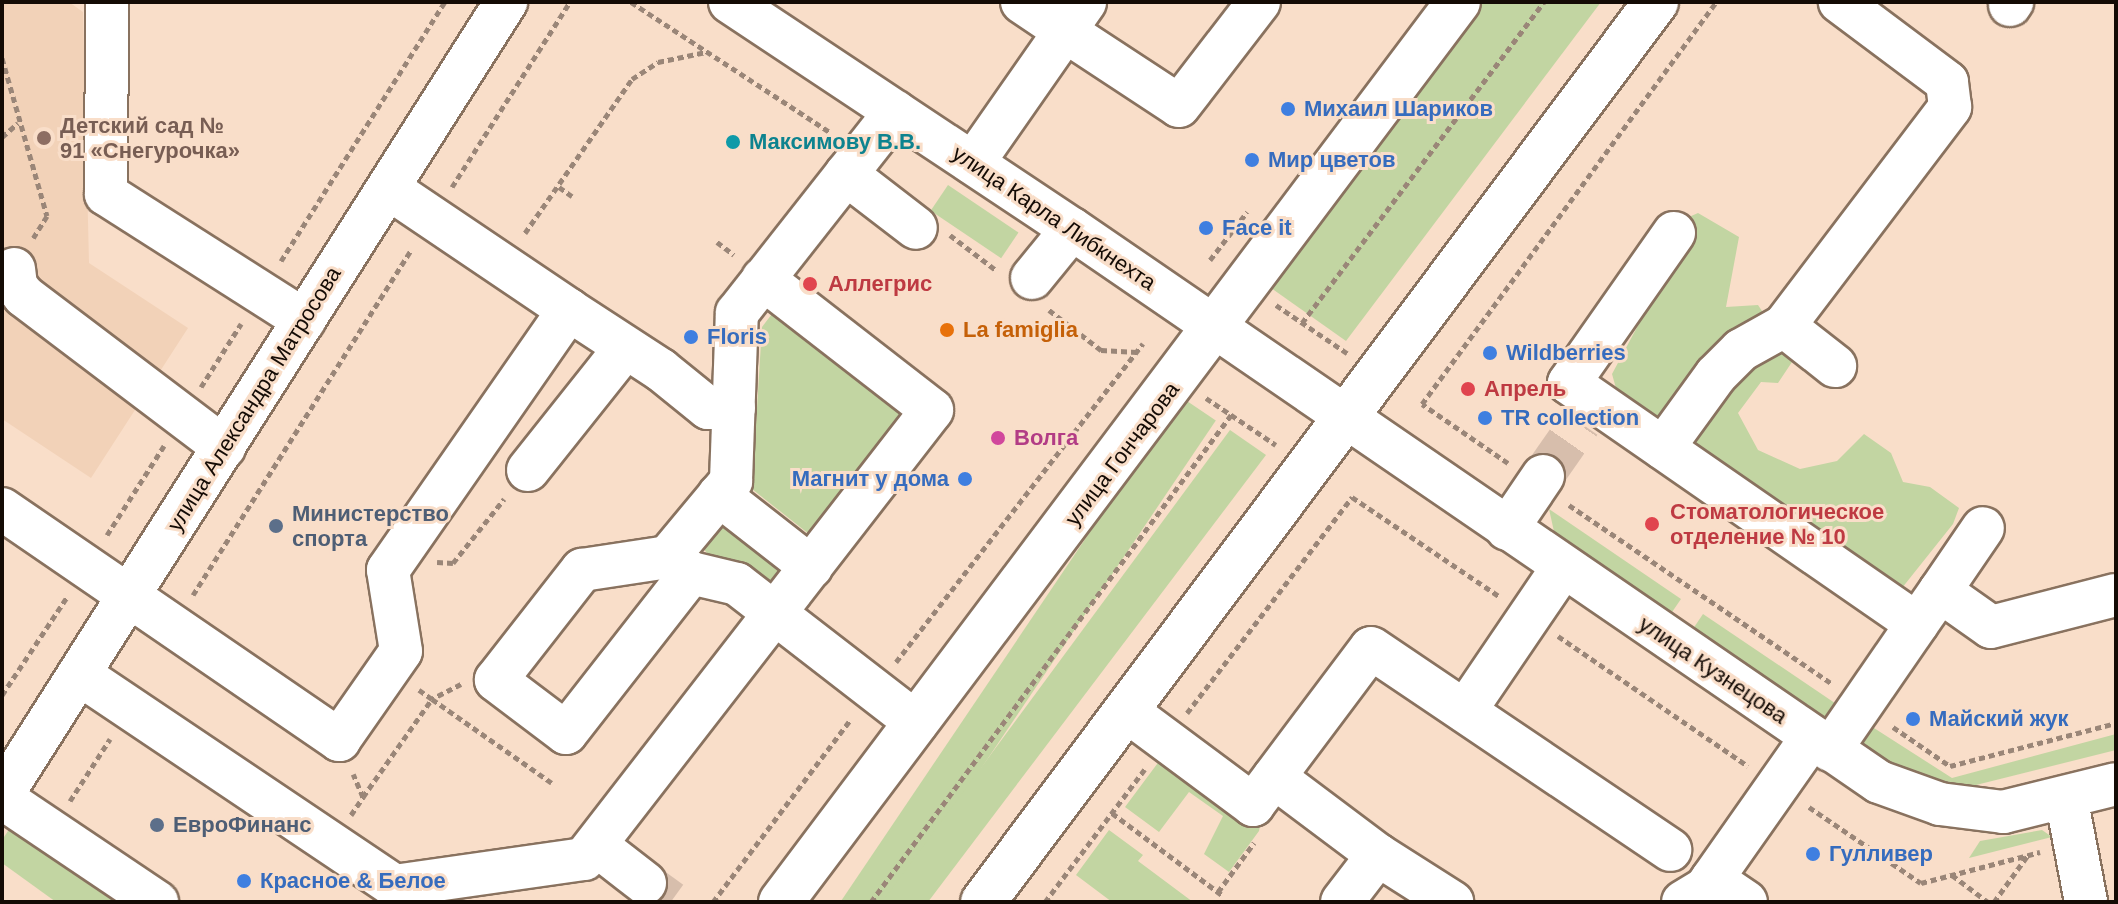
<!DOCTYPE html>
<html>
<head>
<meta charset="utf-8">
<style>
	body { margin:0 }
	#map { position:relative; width:2118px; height:904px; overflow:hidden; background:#f9dec9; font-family:Arial,sans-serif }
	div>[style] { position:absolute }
	.built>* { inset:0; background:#f2d2b8 }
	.green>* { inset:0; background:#c2d5a2; transform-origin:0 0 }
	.minor-tunnel>* { height:42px; margin-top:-21px; transform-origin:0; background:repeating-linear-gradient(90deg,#d7beac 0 42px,transparent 0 63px) }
	.path>* { height:5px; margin-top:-2.5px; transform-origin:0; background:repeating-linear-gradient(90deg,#9a8678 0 6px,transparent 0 10px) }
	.roads { filter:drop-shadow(2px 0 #89725f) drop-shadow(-2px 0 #89725f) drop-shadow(0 2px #89725f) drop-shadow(0 -2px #89725f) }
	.minor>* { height:42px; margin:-21px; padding:0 21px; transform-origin:21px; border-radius:21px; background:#fff }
	.major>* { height:44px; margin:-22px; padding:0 22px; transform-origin:22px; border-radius:22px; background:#fff }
	.dots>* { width:22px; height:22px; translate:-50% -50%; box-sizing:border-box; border:4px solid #f9dec9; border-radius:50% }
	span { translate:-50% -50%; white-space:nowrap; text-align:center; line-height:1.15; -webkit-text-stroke:6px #f9dec9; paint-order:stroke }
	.shop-label { font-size:22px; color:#366cbe; font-weight:700 }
	.left { translate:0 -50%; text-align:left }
	.right { translate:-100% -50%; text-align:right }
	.education-label { font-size:22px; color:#785e54; font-weight:700 }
	.culture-label { font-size:22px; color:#0d838f; font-weight:700 }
	.street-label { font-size:22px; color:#140b05 }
	.health-label { font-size:22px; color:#be3a42; font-weight:700 }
	.food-label { font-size:22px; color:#c56008; font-weight:700 }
	.hotel-label { font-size:22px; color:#b23c85; font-weight:700 }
	.service-label { font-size:22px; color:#4e5e75; font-weight:700 }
	.frame { position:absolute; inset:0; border:4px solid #140b05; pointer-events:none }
</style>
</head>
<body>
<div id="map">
	<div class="built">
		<i style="clip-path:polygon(2px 2px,69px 2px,83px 12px,89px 263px,188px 328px,91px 478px,2px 419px)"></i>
	</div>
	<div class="green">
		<i style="clip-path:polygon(1479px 2px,1601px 2px,1346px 341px,1267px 285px)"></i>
		<i style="left:948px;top:185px;width:85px;height:31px;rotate:34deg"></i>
		<i style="clip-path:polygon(1698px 213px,1739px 237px,1726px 307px,1758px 305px,1794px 359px,1778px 383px,1761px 382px,1738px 413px,1758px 450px,1800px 469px,1837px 461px,1864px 434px,1891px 453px,1903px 482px,1930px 487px,1959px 508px,1953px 524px,1898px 593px,1621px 406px,1612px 374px,1657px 290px,1673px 224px)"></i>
		<i style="clip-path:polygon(778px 306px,913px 409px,814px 538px,752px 489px,762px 327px)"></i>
		<i style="left:1181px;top:397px;width:42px;height:628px;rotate:34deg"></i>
		<i style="clip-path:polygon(1230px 430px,1266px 455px,928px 902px,882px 902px)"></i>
		<i style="clip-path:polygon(1549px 509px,1681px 599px,1670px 615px,1555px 536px)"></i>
		<i style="clip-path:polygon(721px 521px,777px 565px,780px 574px,772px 583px,707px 553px,702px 547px)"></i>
		<i style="left:1703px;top:614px;width:167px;height:19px;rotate:34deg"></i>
		<i style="clip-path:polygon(1863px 721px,1952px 778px,2116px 734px,2116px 750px,1964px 788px,1907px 775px,1851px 738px)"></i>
		<i style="clip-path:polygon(1169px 748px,1262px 816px,1259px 831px,1229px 872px,1204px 854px,1223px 816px,1189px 792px,1159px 832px,1125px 807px)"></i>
		<i style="clip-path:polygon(14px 822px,133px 902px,56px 902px,2px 863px,2px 840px)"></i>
		<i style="clip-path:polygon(1109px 830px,1143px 855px,1138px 861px,1193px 902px,1112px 902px,1076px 875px)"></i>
		<i style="clip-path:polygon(2042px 830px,2052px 837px,1969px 858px,1980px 841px)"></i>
	</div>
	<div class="minor-tunnel">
		<i style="left:1543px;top:476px;width:65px;rotate:-55.1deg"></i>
		<i style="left:645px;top:883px;width:32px;rotate:36deg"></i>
	</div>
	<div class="path">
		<i style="left:631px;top:2px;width:239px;rotate:33.2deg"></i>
		<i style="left:2px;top:58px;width:164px;rotate:74.1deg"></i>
		<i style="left:47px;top:216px;width:26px;rotate:122deg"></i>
		<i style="left:2px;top:137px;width:21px;rotate:-41deg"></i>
		<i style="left:452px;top:187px;width:219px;rotate:-57.5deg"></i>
		<i style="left:559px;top:187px;width:16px;rotate:35deg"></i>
		<i style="left:525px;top:233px;width:188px;rotate:-55.2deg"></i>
		<i style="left:632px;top:79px;width:31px;rotate:-33deg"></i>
		<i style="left:658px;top:62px;width:49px;rotate:-11.8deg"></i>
		<i style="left:950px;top:235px;width:58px;rotate:37.3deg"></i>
		<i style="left:717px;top:242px;width:21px;rotate:37deg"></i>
		<i style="left:1210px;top:260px;width:61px;rotate:-52.4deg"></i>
		<i style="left:281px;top:261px;width:307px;rotate:-57.7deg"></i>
		<i style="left:1276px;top:305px;width:86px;rotate:34.1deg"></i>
		<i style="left:1049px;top:310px;width:66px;rotate:37.6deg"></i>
		<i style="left:1101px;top:350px;width:36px;rotate:3deg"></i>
		<i style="left:1302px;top:323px;width:402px;rotate:-53deg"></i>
		<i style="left:201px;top:387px;width:75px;rotate:-57.6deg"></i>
		<i style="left:1206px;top:398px;width:84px;rotate:33.9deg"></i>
		<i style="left:1508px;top:463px;width:104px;rotate:-145.5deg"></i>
		<i style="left:1422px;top:404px;width:498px;rotate:-53.8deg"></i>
		<i style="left:1569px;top:505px;width:318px;rotate:34.2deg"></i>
		<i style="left:107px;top:535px;width:106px;rotate:-57.4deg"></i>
		<i style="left:437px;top:562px;width:16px;rotate:4deg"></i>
		<i style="left:453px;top:563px;width:82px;rotate:-51.4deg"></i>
		<i style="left:193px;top:595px;width:409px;rotate:-57.7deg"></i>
		<i style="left:1558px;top:636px;width:230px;rotate:34.4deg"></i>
		<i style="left:896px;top:662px;width:403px;rotate:-52.2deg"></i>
		<i style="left:461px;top:684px;width:33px;rotate:153deg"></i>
		<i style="left:432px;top:699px;width:146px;rotate:35deg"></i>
		<i style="left:2px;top:695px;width:118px;rotate:-56.4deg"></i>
		<i style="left:1187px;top:713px;width:272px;rotate:-52.6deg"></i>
		<i style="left:1352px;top:497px;width:179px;rotate:34deg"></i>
		<i style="left:1893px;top:727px;width:69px;rotate:34.4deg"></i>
		<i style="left:1950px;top:766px;width:171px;rotate:-14.5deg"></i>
		<i style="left:363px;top:797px;width:120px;rotate:-54.9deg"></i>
		<i style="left:432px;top:699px;width:16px;rotate:-145deg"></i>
		<i style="left:70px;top:801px;width:74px;rotate:-57.2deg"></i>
		<i style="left:1809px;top:807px;width:135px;rotate:34.2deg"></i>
		<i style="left:1921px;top:883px;width:123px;rotate:-14.6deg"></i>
		<i style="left:1112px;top:813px;width:137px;rotate:36.7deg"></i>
		<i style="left:351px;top:815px;width:22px;rotate:-56deg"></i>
		<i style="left:363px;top:797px;width:25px;rotate:-113deg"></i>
		<i style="left:1952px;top:875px;width:45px;rotate:36.9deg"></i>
		<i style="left:1218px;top:892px;width:61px;rotate:-53.7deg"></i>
		<i style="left:713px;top:902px;width:228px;rotate:-53deg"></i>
		<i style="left:871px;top:902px;width:606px;rotate:-53.53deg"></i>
		<i style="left:1045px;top:902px;width:166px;rotate:-53.1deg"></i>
		<i style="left:1994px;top:902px;width:58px;rotate:-54.1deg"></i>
	</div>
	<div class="roads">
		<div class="minor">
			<i style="left:107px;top:2px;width:192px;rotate:90.3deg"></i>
			<i style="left:106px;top:194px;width:235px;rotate:32.5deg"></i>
			<i style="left:730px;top:2px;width:410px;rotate:33.6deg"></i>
			<i style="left:1072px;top:229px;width:978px;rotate:34.42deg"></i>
			<i style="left:1879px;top:782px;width:65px;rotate:19.8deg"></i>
			<i style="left:1940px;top:804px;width:64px;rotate:7.2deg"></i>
			<i style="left:2003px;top:812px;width:116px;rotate:-13.9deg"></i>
			<i style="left:1022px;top:2px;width:52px;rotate:34deg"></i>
			<i style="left:1065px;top:31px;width:35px;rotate:-55deg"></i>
			<i style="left:2010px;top:5px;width:4px;rotate:-56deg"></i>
			<i style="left:973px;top:163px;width:161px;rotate:-55.1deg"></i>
			<i style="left:1065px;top:31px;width:136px;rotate:33.3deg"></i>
			<i style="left:1179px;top:106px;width:131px;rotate:-52.4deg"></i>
			<i style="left:846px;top:174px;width:88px;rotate:37.6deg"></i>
			<i style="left:1674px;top:233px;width:183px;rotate:125deg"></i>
			<i style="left:1569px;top:383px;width:423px;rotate:34.7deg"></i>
			<i style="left:1917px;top:624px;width:153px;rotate:124.6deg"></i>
			<i style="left:14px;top:269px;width:17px;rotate:83deg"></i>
			<i style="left:16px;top:286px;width:13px;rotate:51deg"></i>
			<i style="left:24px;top:296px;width:251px;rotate:37.1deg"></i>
			<i style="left:1032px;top:278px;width:63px;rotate:-50.8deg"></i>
			<i style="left:569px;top:310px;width:110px;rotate:33.1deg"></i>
			<i style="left:661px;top:370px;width:60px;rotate:39deg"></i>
			<i style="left:708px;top:408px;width:26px"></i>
			<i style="left:1784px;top:326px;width:65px;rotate:38.1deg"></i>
			<i style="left:1663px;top:448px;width:90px;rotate:-54deg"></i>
			<i style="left:1716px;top:375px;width:35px;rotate:-45deg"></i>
			<i style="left:1741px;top:350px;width:49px;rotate:-29.2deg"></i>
			<i style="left:1784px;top:326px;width:275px;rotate:-52.8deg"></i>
			<i style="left:1950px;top:107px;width:25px;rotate:-97deg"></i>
			<i style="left:1947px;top:82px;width:134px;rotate:-143.2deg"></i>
			<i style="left:528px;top:470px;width:156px;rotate:-51.5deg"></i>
			<i style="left:719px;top:495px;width:117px;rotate:38deg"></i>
			<i style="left:2px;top:509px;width:409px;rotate:34.4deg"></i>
			<i style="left:339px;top:740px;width:108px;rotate:-55.1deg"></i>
			<i style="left:401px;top:651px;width:82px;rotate:-99.1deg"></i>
			<i style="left:388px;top:570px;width:317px;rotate:-55.2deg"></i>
			<i style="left:569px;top:310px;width:218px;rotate:-146deg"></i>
			<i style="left:1507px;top:529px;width:64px;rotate:-55.8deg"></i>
			<i style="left:668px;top:557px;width:99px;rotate:-50.3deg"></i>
			<i style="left:731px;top:481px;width:168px;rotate:-88deg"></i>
			<i style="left:737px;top:313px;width:256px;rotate:-51.8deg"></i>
			<i style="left:691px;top:573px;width:203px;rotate:128deg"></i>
			<i style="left:566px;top:733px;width:88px;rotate:-142.9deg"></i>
			<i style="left:496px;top:680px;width:140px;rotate:-52deg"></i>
			<i style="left:582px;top:570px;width:87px;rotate:-8.6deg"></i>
			<i style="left:668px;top:557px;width:28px;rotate:35deg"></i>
			<i style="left:691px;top:573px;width:47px;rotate:13.4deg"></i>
			<i style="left:737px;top:584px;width:227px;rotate:37.7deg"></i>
			<i style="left:1940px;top:591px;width:76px;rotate:-55.7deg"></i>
			<i style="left:1917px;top:624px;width:40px;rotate:-55.1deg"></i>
			<i style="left:1940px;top:591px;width:62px;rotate:35.2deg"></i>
			<i style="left:1991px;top:627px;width:129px;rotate:-14.4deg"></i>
			<i style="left:79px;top:674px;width:380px;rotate:33.9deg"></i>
			<i style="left:394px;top:886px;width:192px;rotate:-8.1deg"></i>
			<i style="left:584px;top:859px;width:568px;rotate:-52.22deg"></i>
			<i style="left:932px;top:410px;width:214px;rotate:-142.2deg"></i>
			<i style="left:1465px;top:711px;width:174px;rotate:-55.8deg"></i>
			<i style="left:1128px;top:712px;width:156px;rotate:36.6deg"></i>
			<i style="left:1253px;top:805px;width:196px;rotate:-53.1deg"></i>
			<i style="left:1371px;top:648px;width:361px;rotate:34deg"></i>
			<i style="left:1274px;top:777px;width:130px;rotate:36.9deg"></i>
			<i style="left:1378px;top:855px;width:59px;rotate:127.5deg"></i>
			<i style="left:2px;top:795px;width:940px;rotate:-57.56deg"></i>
			<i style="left:2066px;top:797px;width:107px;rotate:79.2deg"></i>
			<i style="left:2px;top:798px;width:187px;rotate:33.9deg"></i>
			<i style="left:596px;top:845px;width:62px;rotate:37.8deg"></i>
			<i style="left:1378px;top:855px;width:88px;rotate:32.4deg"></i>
			<i style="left:1712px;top:879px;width:41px;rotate:34.1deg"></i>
			<i style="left:1683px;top:902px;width:26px;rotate:-31deg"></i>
			<i style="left:1705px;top:889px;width:186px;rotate:-54.9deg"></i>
		</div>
		<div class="major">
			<i style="left:781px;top:902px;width:1126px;rotate:-53.05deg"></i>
			<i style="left:983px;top:902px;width:1124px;rotate:-53.21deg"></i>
		</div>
	</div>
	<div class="dots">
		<i style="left:1288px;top:109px;background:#3f7fe0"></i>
		<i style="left:44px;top:138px;background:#8d6e63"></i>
		<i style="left:733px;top:142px;background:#0f9aa8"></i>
		<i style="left:1252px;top:160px;background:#3f7fe0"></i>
		<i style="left:1206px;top:228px;background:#3f7fe0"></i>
		<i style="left:810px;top:284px;background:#e0444e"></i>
		<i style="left:947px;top:330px;background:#e8710a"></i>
		<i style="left:691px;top:337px;background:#3f7fe0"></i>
		<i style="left:1490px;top:353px;background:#3f7fe0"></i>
		<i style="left:1468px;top:389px;background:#e0444e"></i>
		<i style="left:1485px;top:418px;background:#3f7fe0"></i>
		<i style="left:998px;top:438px;background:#d1479c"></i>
		<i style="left:965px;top:479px;background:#3f7fe0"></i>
		<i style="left:1652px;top:524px;background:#e0444e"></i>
		<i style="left:276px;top:526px;background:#5c6f8a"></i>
		<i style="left:1913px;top:719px;background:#3f7fe0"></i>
		<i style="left:157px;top:825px;background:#5c6f8a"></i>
		<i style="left:1813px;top:854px;background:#3f7fe0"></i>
		<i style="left:244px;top:881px;background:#3f7fe0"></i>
	</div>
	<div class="shop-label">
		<span class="left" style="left:1304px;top:109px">Михаил Шариков</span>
		<span class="left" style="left:1268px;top:160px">Мир цветов</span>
		<span class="left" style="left:1222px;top:228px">Face it</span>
		<span class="left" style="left:707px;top:337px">Floris</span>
		<span class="left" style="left:1506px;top:353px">Wildberries</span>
		<span class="left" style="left:1501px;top:418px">TR collection</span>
		<span class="right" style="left:949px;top:479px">Магнит у дома</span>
		<span class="left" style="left:1929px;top:719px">Майский жук</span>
		<span class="left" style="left:1829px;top:854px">Гулливер</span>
		<span class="left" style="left:260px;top:881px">Красное &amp; Белое</span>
	</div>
	<div class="education-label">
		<span class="left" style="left:60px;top:138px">Детский сад №<br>91 «Снегурочка»</span>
	</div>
	<div class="culture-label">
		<span class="left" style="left:749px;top:142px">Максимову В.В.</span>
	</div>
	<div class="street-label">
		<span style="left:1054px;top:218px;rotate:34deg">улица Карла Либкнехта</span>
		<span style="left:254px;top:399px;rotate:-58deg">улица Александра Матросова</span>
		<span style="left:1122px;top:454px;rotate:-53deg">улица Гончарова</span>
		<span style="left:1713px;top:670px;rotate:34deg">улица Кузнецова</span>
	</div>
	<div class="health-label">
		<span class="left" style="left:828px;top:284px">Аллегрис</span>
		<span class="left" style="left:1484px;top:389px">Апрель</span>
		<span class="left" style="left:1670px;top:524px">Стоматологическое<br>отделение № 10</span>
	</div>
	<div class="food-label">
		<span class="left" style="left:963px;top:330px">La famiglia</span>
	</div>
	<div class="hotel-label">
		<span class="left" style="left:1014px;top:438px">Волга</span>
	</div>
	<div class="service-label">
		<span class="left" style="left:292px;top:526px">Министерство<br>спорта</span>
		<span class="left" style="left:173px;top:825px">ЕвроФинанс</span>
	</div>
	<div class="frame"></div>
</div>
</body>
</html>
